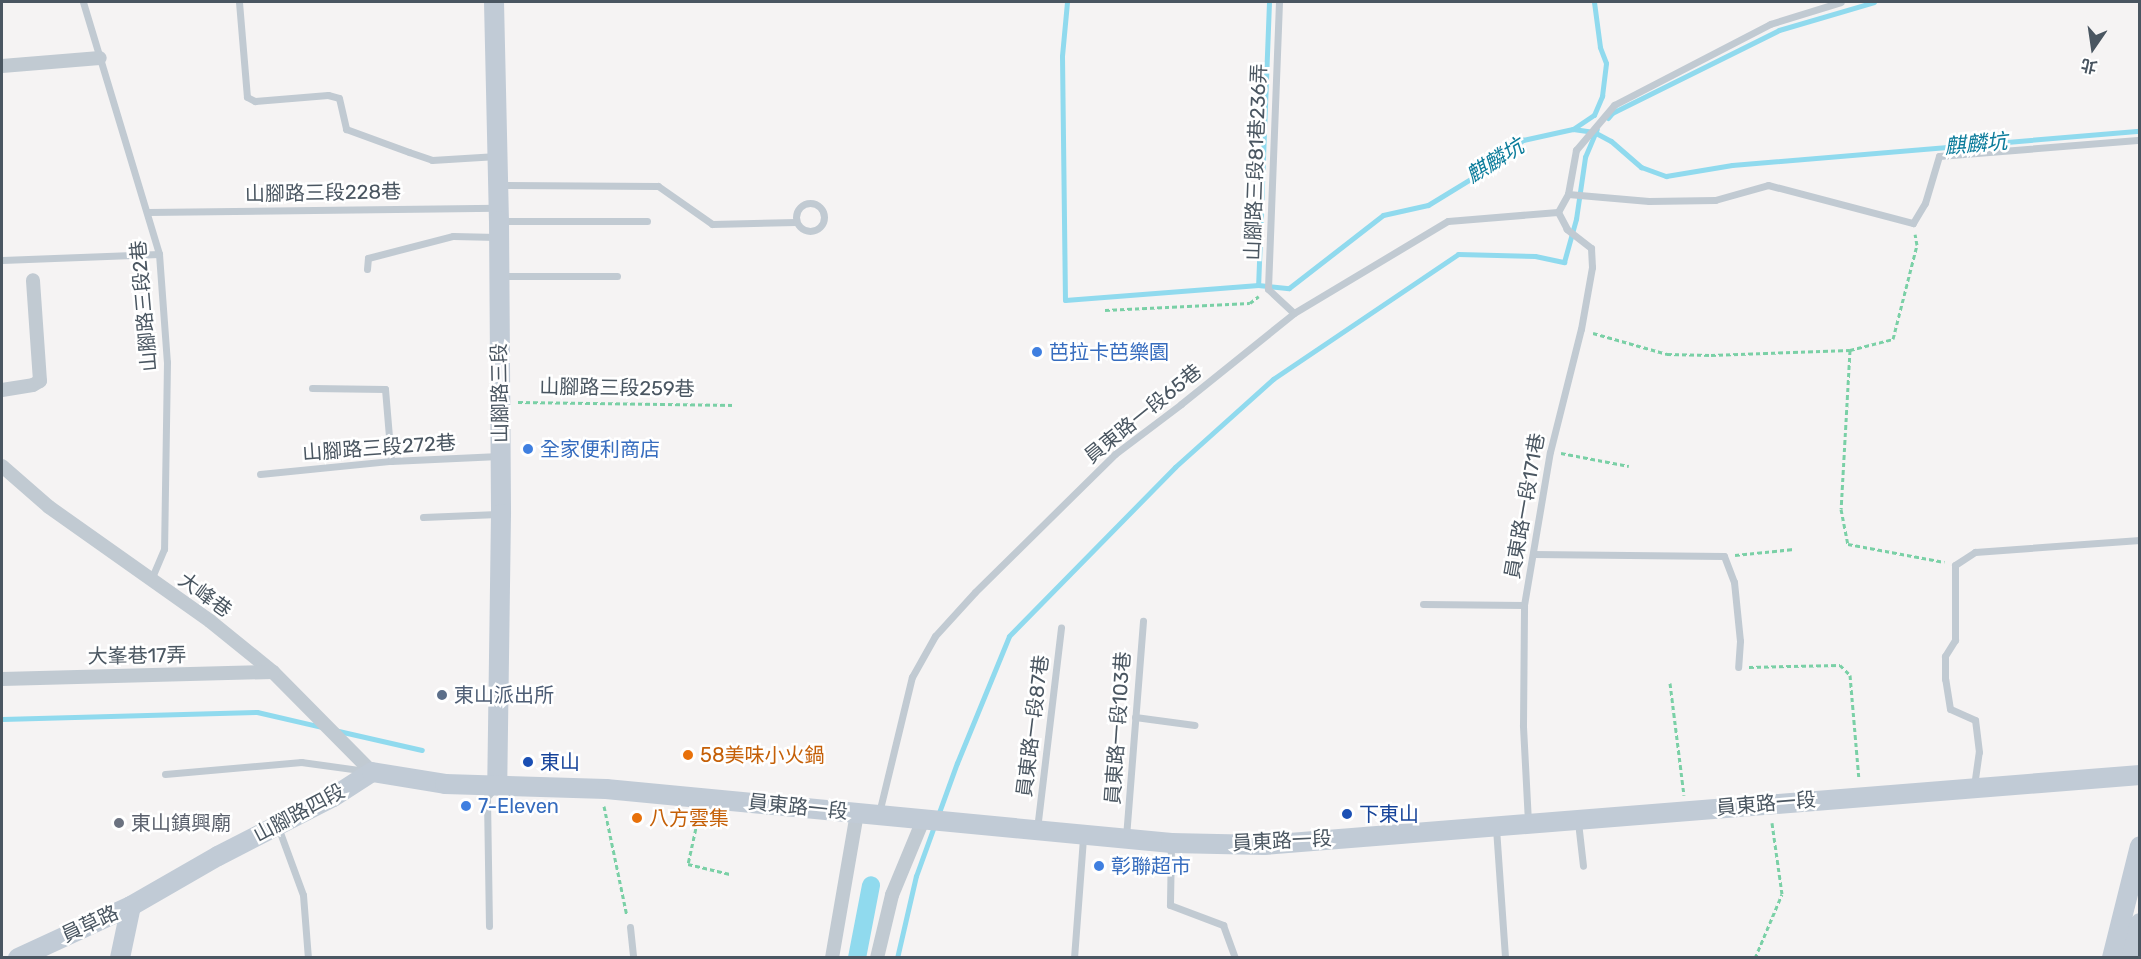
<!DOCTYPE html>
<html>
<head>
<meta charset="utf-8">
<style>
	body { margin:0 }
	#map { position:relative; width:2141px; height:959px; overflow:hidden; background:#f5f3f3; font-family:Rubik,"Noto Sans TC",sans-serif }
	div>[style] { position:absolute }
	.stream>* { height:5px; margin:-2.5px; padding:0 2.5px; transform-origin:2.5px; border-radius:2.5px; background:#90daee }
	.canal>* { height:18px; margin:-9px; padding:0 9px; transform-origin:9px; border-radius:9px; background:#90daee }
	.path>* { height:3px; margin-top:-1.5px; transform-origin:0; background:repeating-linear-gradient(90deg,#7ad0a6 0 4.5px,transparent 0 7.5px) }
	.lane>* { height:7px; margin:-3.5px; padding:0 3.5px; transform-origin:3.5px; border-radius:3.5px; background:#c1cad2 }
	.lane>.ring { margin:-3.5px; padding:0; box-sizing:content-box; background:none; border:7px solid #c1cad2; border-radius:50% }
	.street>* { height:14px; margin:-7px; padding:0 7px; transform-origin:7px; border-radius:7px; background:#c1cad2 }
	.secondary>* { height:20px; margin:-10px; padding:0 10px; transform-origin:10px; border-radius:10px; background:#c1cbd6 }
	.dots>* { width:16px; height:16px; translate:-50% -50%; box-sizing:border-box; border:3px solid #fff; border-radius:50% }
	span { translate:-50% -50%; white-space:nowrap; text-align:center; line-height:1.15; -webkit-text-stroke:5px #fff; paint-order:stroke }
	.street-label { font-size:20px; color:#4a5661 }
	.shop-label { font-size:20px; color:#366cbe }
	.left { translate:0 -50%; text-align:left }
	.service-label { font-size:20px; color:#4e5e75 }
	.food-label { font-size:20px; color:#c56008 }
	.transit-label { font-size:20px; color:#164399 }
	.worship-label { font-size:20px; color:#5b616d }
	.water-label { font-size:21px; color:#0c7c9b; font-style:italic }
	.frame { position:absolute; inset:0; border:3px solid #4a5661; pointer-events:none }
	.north { position:absolute; left:2063px; top:18px; width:60px; height:60px; -webkit-text-stroke:4px #fff; paint-order:stroke; rotate:193deg; font-size:16px; font-weight:700; line-height:24px; text-align:center; color:#4a5661 }
	.north::after { content:''; display:block; margin:auto; width:21px; height:27px; background:#4a5661; clip-path:polygon(50% 0,100% 100%,50% 72%,0 100%) }
</style>
</head>
<body>
<div id="map">
	<div class="stream">
		<i style="left:1067px;top:2px;width:54px;rotate:95.3deg"></i>
		<i style="left:1062px;top:56px;width:244px;rotate:89.3deg"></i>
		<i style="left:1065px;top:300px;width:194px;rotate:-4.4deg"></i>
		<i style="left:1269px;top:2px;width:283px;rotate:92.2deg"></i>
		<i style="left:1258px;top:285px;width:31px;rotate:6deg"></i>
		<i style="left:1289px;top:288px;width:119px;rotate:-37.8deg"></i>
		<i style="left:1383px;top:215px;width:46px;rotate:-12.5deg"></i>
		<i style="left:1428px;top:205px;width:52px;rotate:-31.5deg"></i>
		<i style="left:1472px;top:178px;width:64px;rotate:-36.7deg"></i>
		<i style="left:1523px;top:140px;width:51px;rotate:-12.4deg"></i>
		<i style="left:1573px;top:129px;width:21px;rotate:8deg"></i>
		<i style="left:1594px;top:132px;width:19px;rotate:28deg"></i>
		<i style="left:1611px;top:141px;width:40px;rotate:41deg"></i>
		<i style="left:1641px;top:167px;width:27px;rotate:20deg"></i>
		<i style="left:1666px;top:176px;width:67px;rotate:-9.5deg"></i>
		<i style="left:1732px;top:165px;width:409px;rotate:-4.8deg"></i>
		<i style="left:1608px;top:118px;width:6px;rotate:-51deg"></i>
		<i style="left:1612px;top:113px;width:186px;rotate:-26.4deg"></i>
		<i style="left:1779px;top:30px;width:99px;rotate:-16.4deg"></i>
		<i style="left:1573px;top:129px;width:25px;rotate:-34deg"></i>
		<i style="left:1594px;top:115px;width:21px;rotate:-67deg"></i>
		<i style="left:1602px;top:96px;width:33px;rotate:-83deg"></i>
		<i style="left:1606px;top:63px;width:17px;rotate:-111deg"></i>
		<i style="left:1600px;top:47px;width:45px;rotate:-97.6deg"></i>
		<i style="left:2px;top:719px;width:255px;rotate:-1.6deg"></i>
		<i style="left:257px;top:712px;width:67px;rotate:13deg"></i>
		<i style="left:334px;top:730px;width:90px;rotate:12.8deg"></i>
		<i style="left:897px;top:958px;width:84px;rotate:-77deg"></i>
		<i style="left:916px;top:876px;width:120px;rotate:-70.1deg"></i>
		<i style="left:957px;top:763px;width:137px;rotate:-67.7deg"></i>
		<i style="left:1009px;top:636px;width:237px;rotate:-45.5deg"></i>
		<i style="left:1175px;top:467px;width:132px;rotate:-41.9deg"></i>
		<i style="left:1273px;top:379px;width:223px;rotate:-34deg"></i>
		<i style="left:1458px;top:254px;width:77px;rotate:1.5deg"></i>
		<i style="left:1535px;top:256px;width:30px;rotate:12deg"></i>
		<i style="left:1564px;top:262px;width:45px;rotate:-74.4deg"></i>
		<i style="left:1576px;top:219px;width:63px;rotate:-81.7deg"></i>
		<i style="left:1585px;top:157px;width:30px;rotate:-67deg"></i>
	</div>
	<div class="canal">
		<i style="left:857px;top:958px;width:74px;rotate:-79.1deg"></i>
	</div>
	<div class="path">
		<i style="left:1105px;top:310px;width:145px;rotate:-2.8deg"></i>
		<i style="left:1250px;top:303px;width:11px;rotate:-38deg"></i>
		<i style="left:1593px;top:333px;width:77px;rotate:15.8deg"></i>
		<i style="left:1667px;top:354px;width:44px;rotate:1.3deg"></i>
		<i style="left:1711px;top:355px;width:139px;rotate:-2.1deg"></i>
		<i style="left:1850px;top:350px;width:44px;rotate:-14.3deg"></i>
		<i style="left:1893px;top:339px;width:97px;rotate:-75.7deg"></i>
		<i style="left:1917px;top:245px;width:11px;rotate:-100deg"></i>
		<i style="left:1850px;top:350px;width:159px;rotate:93.2deg"></i>
		<i style="left:1841px;top:509px;width:36px;rotate:79deg"></i>
		<i style="left:1848px;top:544px;width:98px;rotate:10.6deg"></i>
		<i style="left:518px;top:402px;width:217px;rotate:0.8deg"></i>
		<i style="left:1561px;top:453px;width:69px;rotate:10.8deg"></i>
		<i style="left:1735px;top:555px;width:59px;rotate:-5.8deg"></i>
		<i style="left:1749px;top:667px;width:91px;rotate:-1.3deg"></i>
		<i style="left:1840px;top:665px;width:14px;rotate:45deg"></i>
		<i style="left:1850px;top:675px;width:104px;rotate:85.1deg"></i>
		<i style="left:1670px;top:683px;width:113px;rotate:82.9deg"></i>
		<i style="left:604px;top:806px;width:112px;rotate:78.2deg"></i>
		<i style="left:699px;top:814px;width:51px;rotate:102.4deg"></i>
		<i style="left:688px;top:864px;width:43px;rotate:13.4deg"></i>
		<i style="left:1755px;top:958px;width:69px;rotate:-67.1deg"></i>
		<i style="left:1782px;top:894px;width:72px;rotate:-98deg"></i>
	</div>
	<div class="lane">
		<i style="left:83px;top:2px;width:263px;rotate:73.2deg"></i>
		<i style="left:159px;top:254px;width:108px;rotate:85.8deg"></i>
		<i style="left:167px;top:362px;width:187px;rotate:90.9deg"></i>
		<i style="left:164px;top:549px;width:34px;rotate:113deg"></i>
		<i style="left:239px;top:2px;width:95px;rotate:85.2deg"></i>
		<i style="left:247px;top:97px;width:9px;rotate:27deg"></i>
		<i style="left:255px;top:101px;width:73px;rotate:-4.7deg"></i>
		<i style="left:328px;top:95px;width:11px;rotate:15deg"></i>
		<i style="left:339px;top:98px;width:32px;rotate:77deg"></i>
		<i style="left:346px;top:129px;width:67px;rotate:20.1deg"></i>
		<i style="left:409px;top:152px;width:24px;rotate:19deg"></i>
		<i style="left:432px;top:160px;width:65px;rotate:-3.5deg"></i>
		<i style="left:1279px;top:2px;width:287px;rotate:92.2deg"></i>
		<i style="left:1268px;top:289px;width:35px;rotate:43deg"></i>
		<i style="left:499px;top:185px;width:159px;rotate:0.4deg"></i>
		<i style="left:658px;top:186px;width:66px;rotate:35.1deg"></i>
		<i style="left:712px;top:224px;width:84px;rotate:-1.4deg"></i>
		<i style="left:1568px;top:194px;width:81px;rotate:4.9deg"></i>
		<i style="left:1649px;top:201px;width:66px;rotate:-0.9deg"></i>
		<i style="left:1715px;top:200px;width:55px;rotate:-15.8deg"></i>
		<i style="left:1768px;top:185px;width:150px;rotate:14.7deg"></i>
		<i style="left:1913px;top:223px;width:23px;rotate:-59deg"></i>
		<i style="left:1925px;top:203px;width:49px;rotate:-73.4deg"></i>
		<i style="left:1939px;top:156px;width:202px;rotate:-4.6deg"></i>
		<i class="ring" style="left:796px;top:203px;width:21px;height:21px"></i>
		<i style="left:148px;top:212px;width:349px;rotate:-0.7deg"></i>
		<i style="left:500px;top:221px;width:147px"></i>
		<i style="left:2px;top:260px;width:157px;rotate:-2.2deg"></i>
		<i style="left:367px;top:269px;width:11px;rotate:-85deg"></i>
		<i style="left:368px;top:258px;width:88px;rotate:-14.5deg"></i>
		<i style="left:453px;top:236px;width:44px;rotate:1.3deg"></i>
		<i style="left:500px;top:276px;width:117px"></i>
		<i style="left:312px;top:388px;width:73px;rotate:0.8deg"></i>
		<i style="left:385px;top:389px;width:72px;rotate:85.2deg"></i>
		<i style="left:260px;top:474px;width:132px;rotate:-5.7deg"></i>
		<i style="left:391px;top:461px;width:108px;rotate:-2.7deg"></i>
		<i style="left:423px;top:517px;width:75px;rotate:-2.3deg"></i>
		<i style="left:1533px;top:554px;width:191px;rotate:0.6deg"></i>
		<i style="left:1724px;top:556px;width:28px;rotate:69deg"></i>
		<i style="left:1734px;top:582px;width:59px;rotate:84.2deg"></i>
		<i style="left:1740px;top:641px;width:26px;rotate:94deg"></i>
		<i style="left:1423px;top:604px;width:101px;rotate:0.6deg"></i>
		<i style="left:1135px;top:717px;width:60px;rotate:7.7deg"></i>
		<i style="left:165px;top:774px;width:137px;rotate:-5deg"></i>
		<i style="left:301px;top:762px;width:67px;rotate:7.8deg"></i>
		<i style="left:1974px;top:786px;width:34px;rotate:-82deg"></i>
		<i style="left:1979px;top:752px;width:32px;rotate:-97deg"></i>
		<i style="left:1975px;top:720px;width:27px;rotate:-156deg"></i>
		<i style="left:1950px;top:709px;width:30px;rotate:-99deg"></i>
		<i style="left:1945px;top:679px;width:23px;rotate:-90deg"></i>
		<i style="left:1945px;top:656px;width:19px;rotate:-58deg"></i>
		<i style="left:1955px;top:640px;width:75px;rotate:-90deg"></i>
		<i style="left:1955px;top:565px;width:24px;rotate:-33deg"></i>
		<i style="left:1975px;top:552px;width:165px;rotate:-4.2deg"></i>
		<i style="left:879px;top:813px;width:140px;rotate:-76.4deg"></i>
		<i style="left:912px;top:677px;width:47px;rotate:-60.7deg"></i>
		<i style="left:935px;top:636px;width:59px;rotate:-47.7deg"></i>
		<i style="left:975px;top:592px;width:197px;rotate:-44.6deg"></i>
		<i style="left:1115px;top:454px;width:83px;rotate:-37.1deg"></i>
		<i style="left:1181px;top:404px;width:145px;rotate:-38.8deg"></i>
		<i style="left:1294px;top:313px;width:179px;rotate:-30.9deg"></i>
		<i style="left:1448px;top:221px;width:110px;rotate:-4.7deg"></i>
		<i style="left:1558px;top:212px;width:21px;rotate:-61deg"></i>
		<i style="left:1568px;top:194px;width:45px;rotate:-79.7deg"></i>
		<i style="left:1576px;top:150px;width:59px;rotate:-49.8deg"></i>
		<i style="left:1614px;top:105px;width:176px;rotate:-27.4deg"></i>
		<i style="left:1770px;top:24px;width:74px;rotate:-17.2deg"></i>
		<i style="left:1528px;top:822px;width:97px;rotate:-93deg"></i>
		<i style="left:1523px;top:725px;width:120px;rotate:-89.5deg"></i>
		<i style="left:1524px;top:605px;width:155px;rotate:-80.4deg"></i>
		<i style="left:1550px;top:452px;width:127px;rotate:-75.9deg"></i>
		<i style="left:1581px;top:329px;width:63px;rotate:-79.9deg"></i>
		<i style="left:1592px;top:267px;width:19px;rotate:-93deg"></i>
		<i style="left:1591px;top:248px;width:31px;rotate:-142deg"></i>
		<i style="left:1567px;top:229px;width:19px;rotate:-118deg"></i>
		<i style="left:1578px;top:822px;width:44px;rotate:83.5deg"></i>
		<i style="left:278px;top:827px;width:72px;rotate:69.8deg"></i>
		<i style="left:303px;top:895px;width:63px;rotate:85.5deg"></i>
		<i style="left:1496px;top:828px;width:130px;rotate:86deg"></i>
		<i style="left:1037px;top:829px;width:203px;rotate:-83.2deg"></i>
		<i style="left:1126px;top:837px;width:217px;rotate:-85.5deg"></i>
		<i style="left:1171px;top:845px;width:60px;rotate:91deg"></i>
		<i style="left:1170px;top:905px;width:57px;rotate:20.7deg"></i>
		<i style="left:1223px;top:925px;width:35px;rotate:70deg"></i>
		<i style="left:489px;top:926px;width:129px;rotate:-90.9deg"></i>
		<i style="left:487px;top:797px;width:9px;rotate:-49deg"></i>
		<i style="left:630px;top:927px;width:31px;rotate:84deg"></i>
		<i style="left:1074px;top:958px;width:121px;rotate:-85.7deg"></i>
	</div>
	<div class="street">
		<i style="left:2px;top:66px;width:98px;rotate:-4.7deg"></i>
		<i style="left:2px;top:390px;width:31px;rotate:-9deg"></i>
		<i style="left:33px;top:385px;width:8px;rotate:-30deg"></i>
		<i style="left:40px;top:381px;width:101px;rotate:-94deg"></i>
		<i style="left:2px;top:466px;width:62px;rotate:41.1deg"></i>
		<i style="left:49px;top:507px;width:197px;rotate:35.3deg"></i>
		<i style="left:210px;top:621px;width:81px;rotate:39deg"></i>
		<i style="left:273px;top:672px;width:141px;rotate:45.3deg"></i>
		<i style="left:2px;top:679px;width:271px;rotate:-1.5deg"></i>
		<i style="left:832px;top:958px;width:146px;rotate:-80.2deg"></i>
		<i style="left:877px;top:958px;width:65px;rotate:-76.6deg"></i>
		<i style="left:892px;top:895px;width:81px;rotate:-67.5deg"></i>
	</div>
	<div class="secondary">
		<i style="left:494px;top:2px;width:219px;rotate:88.7deg"></i>
		<i style="left:499px;top:221px;width:293px;rotate:89.6deg"></i>
		<i style="left:501px;top:514px;width:271px;rotate:90.8deg"></i>
		<i style="left:18px;top:958px;width:124px;rotate:-24.7deg"></i>
		<i style="left:131px;top:906px;width:100px;rotate:-29.9deg"></i>
		<i style="left:218px;top:856px;width:129px;rotate:-27.2deg"></i>
		<i style="left:333px;top:797px;width:46px;rotate:-32.7deg"></i>
		<i style="left:372px;top:772px;width:74px;rotate:9.3deg"></i>
		<i style="left:445px;top:784px;width:161px;rotate:1.8deg"></i>
		<i style="left:606px;top:789px;width:568px;rotate:5.46deg"></i>
		<i style="left:1171px;top:843px;width:93px;rotate:1.2deg"></i>
		<i style="left:1264px;top:845px;width:879px;rotate:-4.57deg"></i>
		<i style="left:120px;top:958px;width:53px;rotate:-78.1deg"></i>
		<i style="left:2112px;top:958px;width:115px;rotate:-76deg"></i>
		<i style="left:2132px;top:958px;width:36px;rotate:-77deg"></i>
	</div>
	<div class="dots">
		<i style="left:1037px;top:352px;background:#3f7fe0"></i>
		<i style="left:528px;top:449px;background:#3f7fe0"></i>
		<i style="left:442px;top:695px;background:#5c6f8a"></i>
		<i style="left:688px;top:755px;background:#e8710a"></i>
		<i style="left:528px;top:762px;background:#1a4fb4"></i>
		<i style="left:466px;top:806px;background:#3f7fe0"></i>
		<i style="left:1347px;top:814px;background:#1a4fb4"></i>
		<i style="left:637px;top:818px;background:#e8710a"></i>
		<i style="left:119px;top:823px;background:#6b7280"></i>
		<i style="left:1099px;top:866px;background:#3f7fe0"></i>
	</div>
	<div class="street-label">
		<span style="left:1256px;top:162px;rotate:-88deg">山腳路三段81巷236弄</span>
		<span style="left:323px;top:193px;rotate:-1deg">山腳路三段228巷</span>
		<span style="left:144px;top:306px;rotate:-95deg">山腳路三段2巷</span>
		<span style="left:617px;top:388px;rotate:1deg">山腳路三段259巷</span>
		<span style="left:500px;top:393px;rotate:-91deg">山腳路三段</span>
		<span style="left:1143px;top:414px;rotate:-39deg">員東路一段65巷</span>
		<span style="left:379px;top:448px;rotate:-4deg">山腳路三段272巷</span>
		<span style="left:1525px;top:506px;rotate:-80deg">員東路一段171巷</span>
		<span style="left:205px;top:595px;rotate:36deg">大峰巷</span>
		<span style="left:137px;top:656px;rotate:-1deg">大峯巷17弄</span>
		<span style="left:1033px;top:726px;rotate:-83deg">員東路一段87巷</span>
		<span style="left:1118px;top:728px;rotate:-86deg">員東路一段103巷</span>
		<span style="left:1766px;top:804px;rotate:-5deg">員東路一段</span>
		<span style="left:798px;top:807px;rotate:6deg">員東路一段</span>
		<span style="left:299px;top:813px;rotate:-28deg">山腳路四段</span>
		<span style="left:1282px;top:841px;rotate:-3deg">員東路一段</span>
		<span style="left:90px;top:924px;rotate:-25deg">員草路</span>
	</div>
	<div class="shop-label">
		<span class="left" style="left:1049px;top:352px">芭拉卡芭樂園</span>
		<span class="left" style="left:540px;top:449px">全家便利商店</span>
		<span class="left" style="left:478px;top:806px">7-Eleven</span>
		<span class="left" style="left:1111px;top:866px">彰聯超市</span>
	</div>
	<div class="service-label">
		<span class="left" style="left:454px;top:695px">東山派出所</span>
	</div>
	<div class="food-label">
		<span class="left" style="left:700px;top:755px">58美味小火鍋</span>
		<span class="left" style="left:649px;top:818px">八方雲集</span>
	</div>
	<div class="transit-label">
		<span class="left" style="left:540px;top:762px">東山</span>
		<span class="left" style="left:1359px;top:814px">下東山</span>
	</div>
	<div class="worship-label">
		<span class="left" style="left:131px;top:823px">東山鎮興廟</span>
	</div>
	<div class="water-label">
		<span style="left:1976px;top:144px;rotate:-5deg">麒麟坑</span>
		<span style="left:1495px;top:161px;rotate:-32deg">麒麟坑</span>
	</div>
	<div class="frame"></div>
	<div class="north">北</div>
</div>
</body>
</html>
